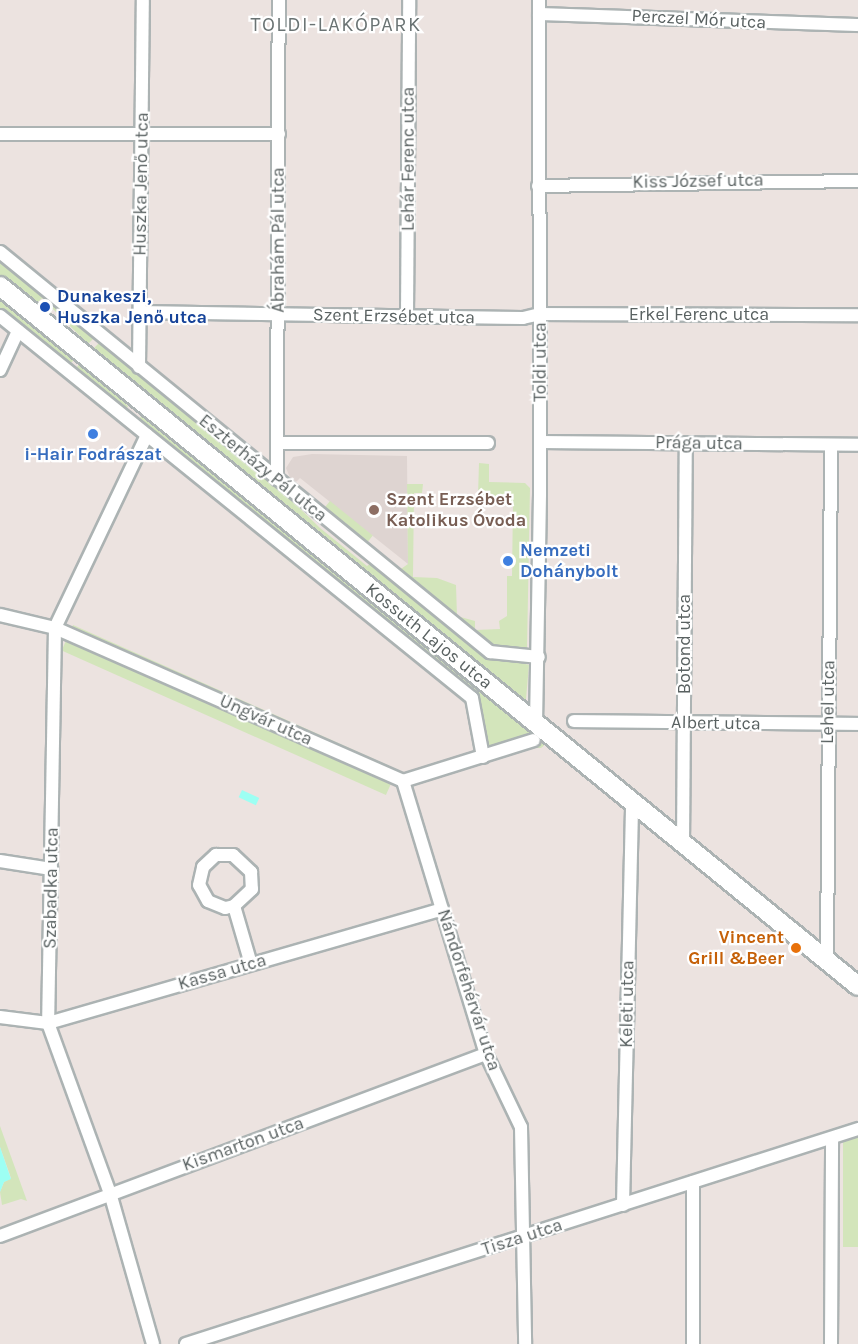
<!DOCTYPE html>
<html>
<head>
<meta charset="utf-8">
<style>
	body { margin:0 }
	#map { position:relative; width:858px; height:1344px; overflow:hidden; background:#ece3e0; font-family:Karla,sans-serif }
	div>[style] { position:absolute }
	.education>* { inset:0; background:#ded4d1 }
	.green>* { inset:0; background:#d3e5bb; transform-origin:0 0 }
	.water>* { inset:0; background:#9dfff3; transform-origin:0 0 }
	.roads { filter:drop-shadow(2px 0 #acb3b3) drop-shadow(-2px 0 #acb3b3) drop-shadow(0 2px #acb3b3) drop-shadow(0 -2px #acb3b3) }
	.street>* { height:12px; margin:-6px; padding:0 6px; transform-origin:6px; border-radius:6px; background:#fff }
	.secondary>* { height:18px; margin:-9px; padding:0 9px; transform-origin:9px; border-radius:9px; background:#fff }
	.dots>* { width:16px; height:16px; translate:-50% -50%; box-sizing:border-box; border:3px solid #fff; border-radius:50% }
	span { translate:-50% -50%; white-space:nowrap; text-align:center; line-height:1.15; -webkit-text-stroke:4.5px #fff; paint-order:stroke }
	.street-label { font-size:18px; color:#596161 }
	.transit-label { font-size:18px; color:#164399; font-weight:700 }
	.left { translate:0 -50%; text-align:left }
	.shop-label { font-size:18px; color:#366cbe; font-weight:700 }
	.education-label { font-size:18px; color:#785e54; font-weight:700 }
	.food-label { font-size:18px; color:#c56008; font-weight:700 }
	.right { translate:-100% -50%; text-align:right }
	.neighbourhood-label { font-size:20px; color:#6a7373; letter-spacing:1.5px }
</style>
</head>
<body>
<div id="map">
	<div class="education">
		<i style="clip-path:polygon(312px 454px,407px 456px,408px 564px,300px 478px,293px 485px,286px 468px,293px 457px)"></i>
	</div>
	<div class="green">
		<i style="clip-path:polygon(0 259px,96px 336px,88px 344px,42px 298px,37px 303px,0 278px)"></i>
		<i style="clip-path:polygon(0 293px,77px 357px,67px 367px,0 312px)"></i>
		<i style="clip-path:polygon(101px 341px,275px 484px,320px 528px,367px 566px,371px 563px,481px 651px,529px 665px,526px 699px,523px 701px,92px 350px)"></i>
		<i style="clip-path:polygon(80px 363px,128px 406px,126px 410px,139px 419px,142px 415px,231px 481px,547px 743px,541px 748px,487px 747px,472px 692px,74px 371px)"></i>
		<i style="clip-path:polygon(479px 463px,489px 464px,489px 482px,525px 483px,530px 488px,527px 650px,487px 644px,398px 571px,408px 564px,407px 484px,423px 484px,422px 493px,414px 493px,413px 577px,437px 578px,456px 585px,457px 616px,475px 621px,475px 630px,500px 629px,499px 621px,507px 616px,507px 576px,512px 576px,513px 502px,485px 501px,485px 495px,478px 495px)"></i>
		<i style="left:330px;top:501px;width:55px;height:11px;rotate:39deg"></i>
		<i style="left:73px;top:625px;width:355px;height:28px;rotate:24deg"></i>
		<i style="clip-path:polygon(0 1126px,27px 1201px,21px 1199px,2px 1205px,0 1192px,4px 1182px,11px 1178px,0 1147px)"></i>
		<i style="left:858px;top:1137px;width:110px;height:15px;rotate:90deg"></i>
	</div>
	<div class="water">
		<i style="left:242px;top:790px;width:19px;height:8px;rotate:25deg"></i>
		<i style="clip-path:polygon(0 1147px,11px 1179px,4px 1182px,0 1192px)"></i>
	</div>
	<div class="roads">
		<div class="street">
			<i style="left:539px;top:14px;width:319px;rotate:2deg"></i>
			<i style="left:0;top:134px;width:279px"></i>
			<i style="left:538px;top:186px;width:320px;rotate:-0.9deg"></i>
			<i style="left:0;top:252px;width:633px;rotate:39.23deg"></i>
			<i style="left:490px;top:652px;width:49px;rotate:5.8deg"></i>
			<i style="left:139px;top:312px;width:384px;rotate:0.9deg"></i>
			<i style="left:523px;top:318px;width:17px;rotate:-13deg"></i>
			<i style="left:540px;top:314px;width:318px;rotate:0.2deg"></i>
			<i style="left:0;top:316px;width:607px;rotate:38.98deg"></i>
			<i style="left:472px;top:698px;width:60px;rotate:79.4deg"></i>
			<i style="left:407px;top:317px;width:317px;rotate:-89.6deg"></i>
			<i style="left:139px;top:367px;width:367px;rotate:-89.4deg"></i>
			<i style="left:0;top:370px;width:43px;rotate:-65.2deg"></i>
			<i style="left:147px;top:435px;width:214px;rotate:115.5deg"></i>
			<i style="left:55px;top:628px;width:395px;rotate:91deg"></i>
			<i style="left:48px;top:1023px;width:181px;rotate:70deg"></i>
			<i style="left:110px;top:1193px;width:157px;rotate:74.1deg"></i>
			<i style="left:540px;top:442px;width:318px;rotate:0.5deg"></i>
			<i style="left:278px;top:443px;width:210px"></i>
			<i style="left:277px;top:479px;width:479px;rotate:-89.8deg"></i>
			<i style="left:0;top:615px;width:57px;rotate:13.3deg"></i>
			<i style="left:55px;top:628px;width:380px;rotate:23.7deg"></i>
			<i style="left:403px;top:781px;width:137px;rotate:-17.4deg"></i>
			<i style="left:574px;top:721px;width:284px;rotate:0.6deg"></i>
			<i style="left:536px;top:724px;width:230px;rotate:-89deg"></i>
			<i style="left:540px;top:494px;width:494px;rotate:-90.1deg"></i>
			<i style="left:403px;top:781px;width:285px;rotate:73.1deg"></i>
			<i style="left:486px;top:1054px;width:81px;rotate:64.4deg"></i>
			<i style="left:521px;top:1127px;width:217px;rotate:88.9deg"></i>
			<i style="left:683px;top:845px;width:402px;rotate:-89.6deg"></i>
			<i style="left:0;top:861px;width:52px;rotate:8.9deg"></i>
			<i style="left:234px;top:906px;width:9px;rotate:167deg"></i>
			<i style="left:225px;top:908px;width:18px;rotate:-158deg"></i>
			<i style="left:208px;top:901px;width:18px;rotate:-119deg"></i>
			<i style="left:199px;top:885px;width:18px;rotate:-77deg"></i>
			<i style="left:203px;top:867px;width:18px;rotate:-43deg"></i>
			<i style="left:216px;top:855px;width:17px"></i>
			<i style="left:233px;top:855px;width:25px;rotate:43deg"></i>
			<i style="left:251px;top:872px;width:17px;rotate:87deg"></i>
			<i style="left:252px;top:889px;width:25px;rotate:137deg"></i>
			<i style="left:234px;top:906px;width:60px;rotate:73.7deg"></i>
			<i style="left:827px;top:960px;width:515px;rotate:-89.55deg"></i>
			<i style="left:0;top:1017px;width:48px;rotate:7.1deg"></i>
			<i style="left:48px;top:1023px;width:410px;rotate:-16.1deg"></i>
			<i style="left:623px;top:1205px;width:402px;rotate:-88.7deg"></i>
			<i style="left:0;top:1236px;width:519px;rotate:-20.53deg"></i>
			<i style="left:186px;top:1344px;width:706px;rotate:-17.74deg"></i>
			<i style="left:693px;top:1344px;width:162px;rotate:-90deg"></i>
			<i style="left:831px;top:1344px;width:206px;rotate:-89.7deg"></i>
		</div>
		<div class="secondary">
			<i style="left:0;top:286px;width:1107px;rotate:39.21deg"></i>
		</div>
	</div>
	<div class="dots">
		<i style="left:45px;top:307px;background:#1a4fb4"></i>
		<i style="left:93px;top:434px;background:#3f7fe0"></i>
		<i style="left:374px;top:510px;background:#8d6e63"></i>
		<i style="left:508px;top:561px;background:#3f7fe0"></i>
		<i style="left:796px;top:948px;background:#e8710a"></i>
	</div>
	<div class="street-label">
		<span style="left:699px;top:19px;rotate:3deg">Perczel Mór utca</span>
		<span style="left:408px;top:159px;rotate:-90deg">Lehár Ferenc utca</span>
		<span style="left:698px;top:181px;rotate:-1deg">Kiss József utca</span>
		<span style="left:141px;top:184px;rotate:-89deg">Huszka Jenő utca</span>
		<span style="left:278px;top:240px;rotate:-90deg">Ábrahám Pál utca</span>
		<span style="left:699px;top:314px">Erkel Ferenc utca</span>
		<span style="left:394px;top:316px;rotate:1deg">Szent Erzsébet utca</span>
		<span style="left:540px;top:362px;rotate:-90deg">Toldi utca</span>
		<span style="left:699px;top:443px;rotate:1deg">Prága utca</span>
		<span style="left:263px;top:468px;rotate:39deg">Eszterházy Pál utca</span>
		<span style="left:429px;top:636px;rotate:39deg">Kossuth Lajos utca</span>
		<span style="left:684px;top:644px;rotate:-90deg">Botond utca</span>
		<span style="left:828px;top:702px;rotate:-89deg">Lehel utca</span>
		<span style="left:266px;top:720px;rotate:24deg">Ungvár utca</span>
		<span style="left:716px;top:723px;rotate:1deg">Albert utca</span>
		<span style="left:51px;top:888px;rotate:-89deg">Szabadka utca</span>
		<span style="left:222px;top:972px;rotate:-16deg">Kassa utca</span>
		<span style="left:469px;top:990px;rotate:72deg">Nándorfehérvár utca</span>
		<span style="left:627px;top:1004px;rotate:-89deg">Keleti utca</span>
		<span style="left:243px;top:1144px;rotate:-20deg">Kismarton utca</span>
		<span style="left:522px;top:1237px;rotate:-18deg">Tisza utca</span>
	</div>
	<div class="transit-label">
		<span class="left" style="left:57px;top:307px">Dunakeszi,<br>Huszka Jenő utca</span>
	</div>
	<div class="shop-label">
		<span style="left:93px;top:454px">i-Hair Fodrászat</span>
		<span class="left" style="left:520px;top:561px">Nemzeti<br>Dohánybolt</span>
	</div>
	<div class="education-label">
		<span class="left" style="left:386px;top:510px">Szent Erzsébet<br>Katolikus Óvoda</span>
	</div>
	<div class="food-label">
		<span class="right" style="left:784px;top:948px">Vincent<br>Grill &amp;Beer</span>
	</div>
	<div class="neighbourhood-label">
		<span style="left:336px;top:24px">TOLDI-LAKÓPARK</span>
	</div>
</div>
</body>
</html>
